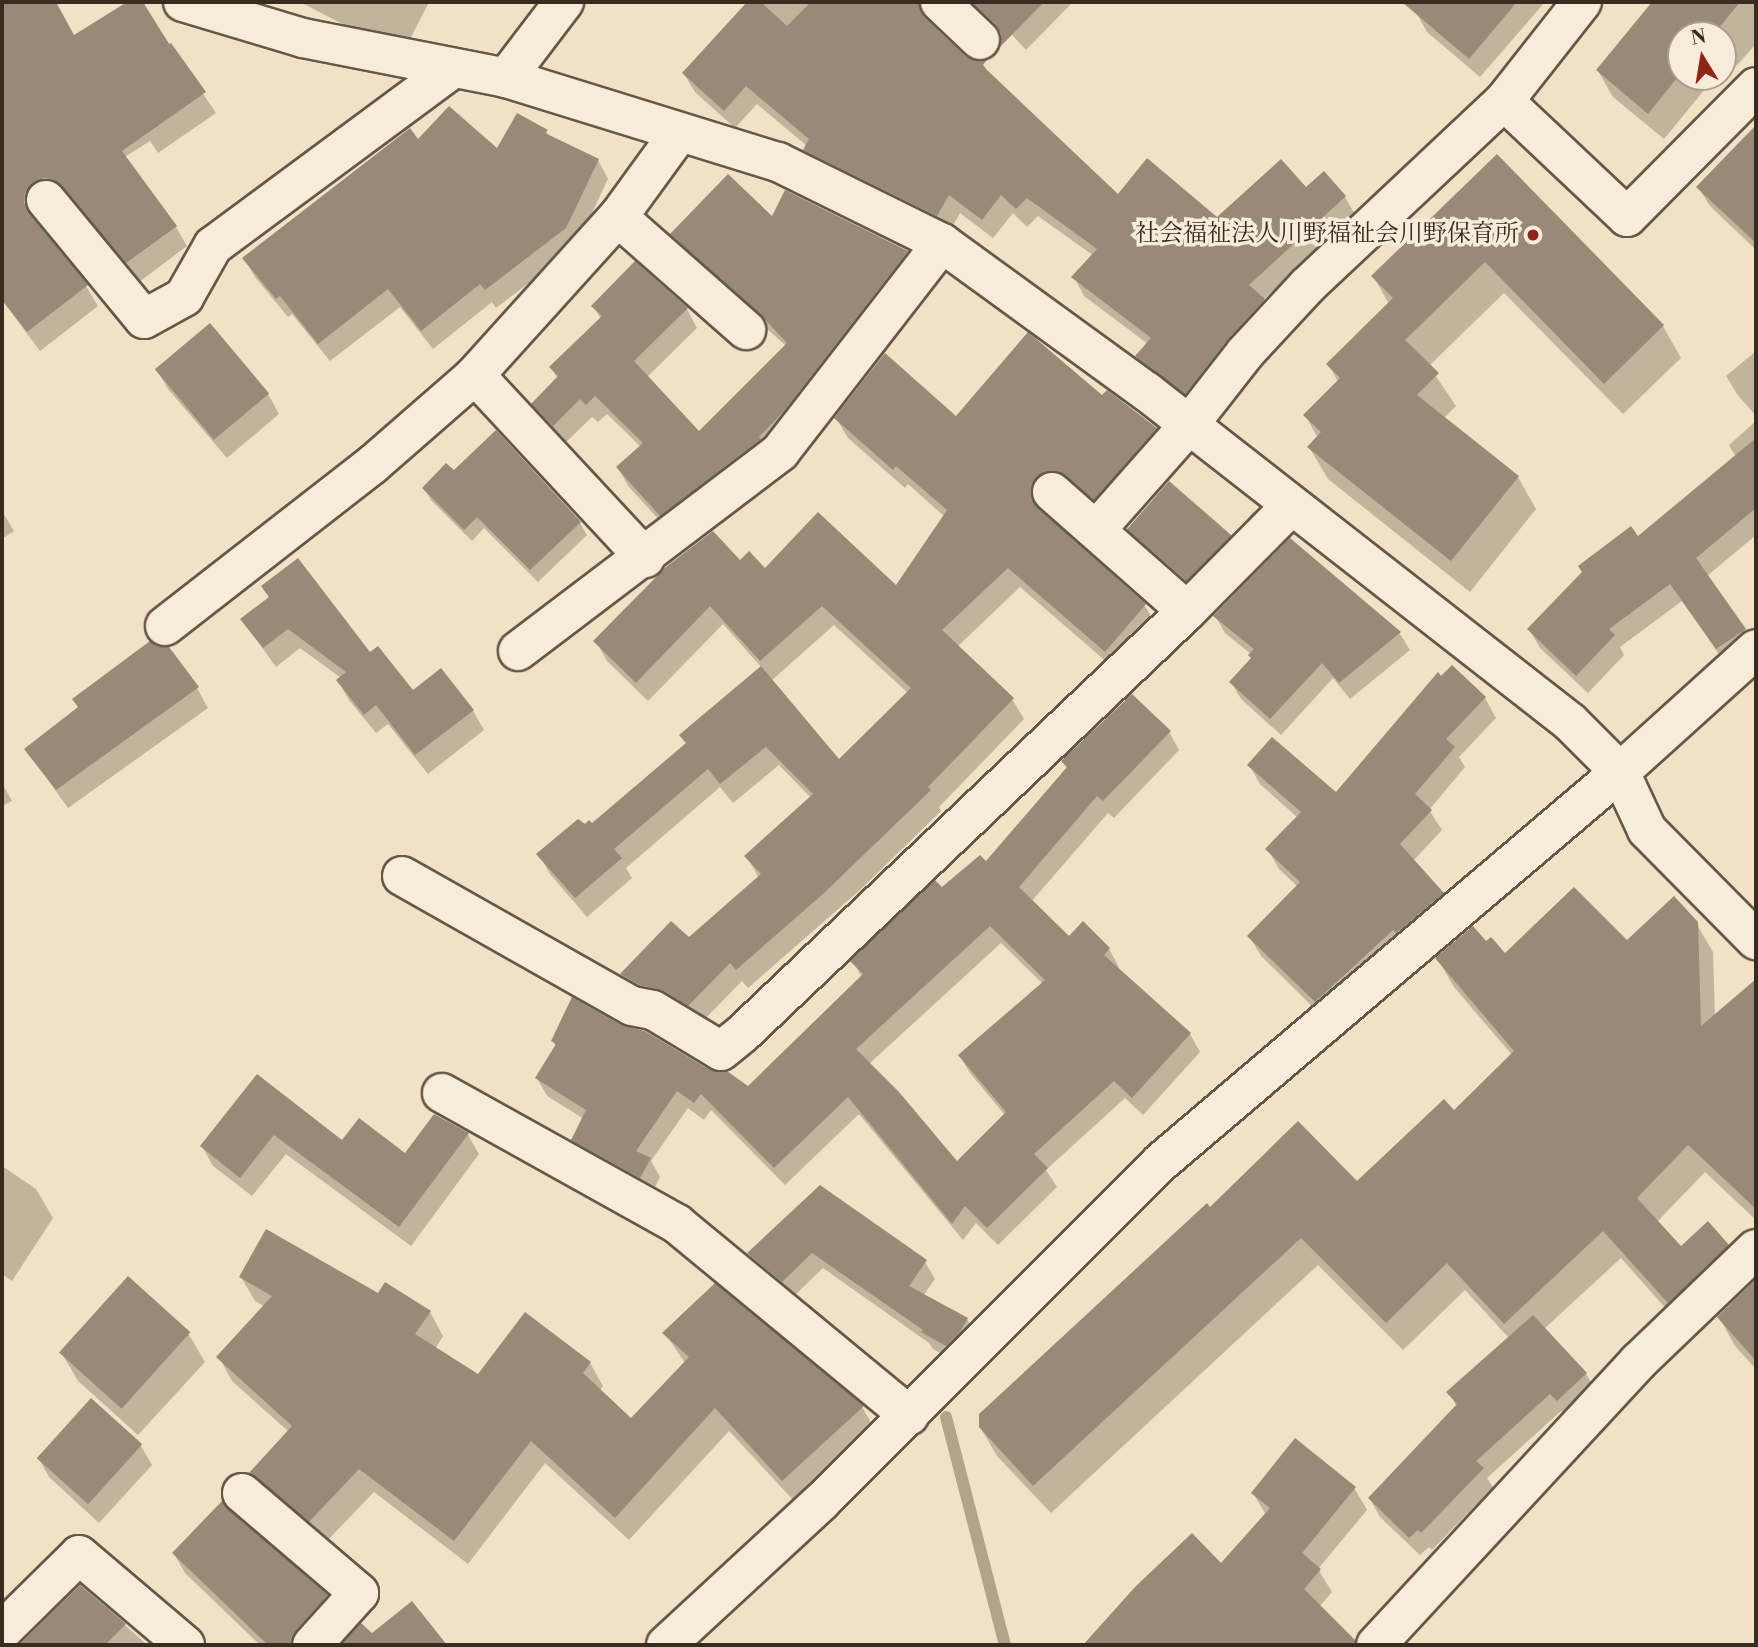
<!DOCTYPE html>
<html>
<head>
<meta charset="utf-8">
<style>
	body { margin:0 }
	#map { position:relative; width:1758px; height:1647px; overflow:hidden; background:#f1e1c5; font-family:"Libre Bodoni","Noto Serif JP",serif }
	div>[style] { position:absolute }
	.shadow>* { inset:0; background:#0003 }
	.stream>* { height:12px; margin:-6px; padding:0 6px; transform-origin:6px; border-radius:6px; background:#b2a38d }
	.building>* { inset:0; background:#988a76; transform-origin:0 0 }
	.roads { filter:drop-shadow(2px 0 #665849) drop-shadow(-2px 0 #665849) drop-shadow(0 2px #665849) drop-shadow(0 -2px #665849) }
	.minor>* { height:38px; margin:-19px; padding:0 19px; transform-origin:19px; border-radius:19px; background:#f6ecd9 }
	.dots>* { width:19px; height:19px; translate:-50% -50%; box-sizing:border-box; border:4px solid #f6ecd9; border-radius:50% }
	span { translate:-50% -50%; white-space:nowrap; text-align:center; line-height:1.15; -webkit-text-stroke:7px #f6ecd9; paint-order:stroke }
	.poi-label { font-size:24px; color:#382b20 }
	.right { translate:-100% -50%; text-align:right }
	.frame { position:absolute; inset:0; border:4px solid #382b20; pointer-events:none }
	.north { position:absolute; left:1667px; top:21px; width:70px; height:70px; box-sizing:border-box; background:#f6ecd9; border:2px solid #aa9f8f; border-radius:50%; rotate:349deg; font-size:19px; font-weight:700; line-height:28px; text-align:center; color:#382b20 }
	.north::after { content:''; display:block; margin:auto; width:24px; height:32px; background:#8f2418; clip-path:polygon(50% 0,100% 100%,50% 72%,0 100%) }
</style>
</head>
<body>
<div id="map">
	<div class="shadow">
		<i style="clip-path:polygon(2px 2px,54px 2px,74px 37px,130px 2px,141px 2px,216px 113px,158px 153px,150px 141px,2px 235px)"></i>
		<i style="clip-path:polygon(300px 2px,429px 2px,402px 55px)"></i>
		<i style="clip-path:polygon(749px 2px,899px 2px,1015px 117px,1118px 197px,1217px 219px,1306px 190px,1324px 174px,1345px 197px,1356px 216px,1264px 299px,1275px 319px,1197px 412px,1148px 375px,1137px 356px,1148px 344px,1084px 296px,1074px 277px,1094px 256px,1038px 216px,1027px 227px,1013px 213px,993px 238px,960px 213px,948px 234px,816px 169px,805px 150px,807px 146px,757px 104px,735px 128px,695px 92px,684px 74px)"></i>
		<i style="clip-path:polygon(982px 2px,1071px 2px,1072px 3px,1026px 50px)"></i>
		<i style="clip-path:polygon(1425px 2px,1545px 2px,1480px 77px,1427px 32px,1416px 12px)"></i>
		<i style="clip-path:polygon(1649px 2px,1756px 2px,1756px 44px,1729px 74px,1723px 69px,1723px 35px,1681px 35px,1681px 77px,1715px 77px,1664px 139px,1613px 97px,1598px 71px,1652px 5px)"></i>
		<i style="clip-path:polygon(546px 131px,550px 138px,598px 160px,608px 179px,576px 247px,496px 308px,492px 302px,433px 349px,400px 307px,330px 361px,292px 314px,288px 317px,255px 277px,244px 258px,418px 141px,497px 151px)"></i>
		<i style="clip-path:polygon(1756px 136px,1756px 248px,1755px 249px,1710px 206px,1698px 187px)"></i>
		<i style="clip-path:polygon(1497px 156px,1663px 326px,1681px 358px,1623px 414px,1504px 293px,1429px 366px,1456px 406px,1443px 419px,1518px 477px,1536px 509px,1470px 592px,1328px 479px,1309px 447px,1318px 438px,1305px 415px,1338px 382px,1329px 365px,1389px 304px,1373px 276px)"></i>
		<i style="clip-path:polygon(90px 217px,176px 227px,187px 246px,139px 282px,101px 236px)"></i>
		<i style="clip-path:polygon(773px 219px,907px 252px,918px 271px,770px 459px,672px 534px,629px 487px,618px 468px,641px 447px,607px 414px,598px 422px,592px 417px,564px 444px,544px 423px,534px 404px,558px 379px,551px 368px,601px 319px,593px 306px,687px 309px,697px 328px,647px 377px,699px 434px,786px 346px,683px 253px,673px 234px)"></i>
		<i style="clip-path:polygon(53px 245px,86px 286px,98px 306px,40px 351px,2px 300px,2px 285px)"></i>
		<i style="clip-path:polygon(209px 325px,268px 394px,279px 414px,227px 458px,168px 389px,157px 370px)"></i>
		<i style="clip-path:polygon(1756px 351px,1756px 416px,1737px 394px,1726px 376px)"></i>
		<i style="clip-path:polygon(evenodd,1103px 398px,1156px 429px,1167px 448px,1106px 518px,1047px 497px,1041px 514px,1145px 606px,1156px 625px,1116px 670px,1020px 587px,957px 647px,1012px 699px,1024px 719px,939px 807px,941px 811px,860px 890px,748px 988px,742px 981px,700px 1024px,634px 994px,622px 974px,688px 940px,759px 878px,747px 857px,811px 798px,779px 765px,733px 803px,720px 787px,626px 868px,632px 878px,587px 917px,550px 874px,539px 854px,592px 825px,687px 745px,681px 735px,762px 668px,723px 624px,648px 701px,607px 661px,596px 641px,739px 562px,765px 571px,896px 587px,945px 517px,908px 484px,905px 488px,848px 438px,836px 418px,956px 418px,1103px 398px,834px 625px,908px 693px,839px 761px,771px 681px,834px 625px)"></i>
		<i style="clip-path:polygon(1756px 421px,1756px 535px,1707px 576px,1755px 648px,1728px 667px,1682px 601px,1620px 647px,1624px 655px,1588px 693px,1540px 648px,1529px 629px,1736px 457px,1729px 445px)"></i>
		<i style="clip-path:polygon(454px 473px,580px 523px,587px 535px,538px 582px,484px 528px,472px 541px,431px 500px,424px 488px)"></i>
		<i style="clip-path:polygon(2px 511px,14px 531px,2px 539px)"></i>
		<i style="clip-path:polygon(1254px 511px,1260px 521px,1239px 542px,1235px 534px)"></i>
		<i style="clip-path:polygon(1129px 529px,1231px 536px,1236px 545px,1192px 589px,1134px 538px)"></i>
		<i style="clip-path:polygon(1290px 541px,1400px 634px,1410px 650px,1350px 699px,1333px 678px,1281px 735px,1241px 699px,1231px 682px,1253px 659px,1251px 654px,1225px 633px,1215px 616px)"></i>
		<i style="clip-path:polygon(263px 587px,413px 692px,473px 711px,484px 730px,428px 774px,388px 724px,376px 733px,349px 700px,338px 681px,341px 678px,300px 648px,276px 667px,242px 619px,270px 599px)"></i>
		<i style="clip-path:polygon(197px 688px,208px 708px,68px 808px,26px 749px)"></i>
		<i style="clip-path:polygon(1485px 698px,1496px 718px,1459px 757px,1465px 767px,1429px 810px,1442px 830px,1413px 861px,1442px 894px,1453px 914px,1327px 1021px,1261px 956px,1249px 936px,1298px 887px,1279px 869px,1268px 850px,1298px 818px,1260px 784px,1249px 765px,1336px 795px)"></i>
		<i style="clip-path:polygon(evenodd,1169px 732px,1179px 750px,1114px 818px,1108px 813px,1031px 902px,1069px 938px,1083px 924px,1109px 949px,1119px 967px,1117px 969px,1190px 1034px,1200px 1052px,1143px 1115px,1125px 1098px,1046px 1170px,1057px 1187px,998px 1245px,976px 1223px,963px 1240px,859px 1114px,785px 1185px,711px 1110px,704px 1120px,688px 1108px,651px 1161px,660px 1177px,651px 1195px,584px 1158px,573px 1140px,584px 1119px,547px 1096px,537px 1078px,556px 1047px,553px 1041px,709px 1071px,748px 1088px,862px 978px,853px 961px,942px 890px,986px 864px,1067px 769px,1063px 762px,1169px 732px,1001px 943px,1043px 984px,960px 1056px,970px 1073px,1005px 1115px,956px 1163px,869px 1064px,1001px 943px)"></i>
		<i style="clip-path:polygon(2px 783px,12px 801px,2px 806px)"></i>
		<i style="clip-path:polygon(1696px 923px,1713px 952px,1715px 1017px,1745px 992px,1756px 1005px,1756px 1220px,1705px 1172px,1657px 1222px,1681px 1249px,1727px 1246px,1744px 1274px,1685px 1330px,1621px 1258px,1544px 1329px,1586px 1374px,1597px 1392px,1568px 1418px,1561px 1411px,1487px 1478px,1493px 1487px,1432px 1550px,1429px 1547px,1420px 1555px,1380px 1517px,1370px 1499px,1457px 1407px,1449px 1392px,1509px 1338px,1465px 1290px,1403px 1350px,1318px 1265px,1051px 1513px,997px 1456px,980px 1427px,1210px 1209px,1357px 1184px,1454px 1112px,1512px 1055px,1454px 987px,1437px 958px,1486px 943px,1505px 956px,1627px 943px)"></i>
		<i style="clip-path:polygon(257px 1076px,342px 1143px,406px 1156px,435px 1116px,468px 1135px,479px 1154px,411px 1246px,286px 1154px,252px 1196px,213px 1166px,202px 1146px)"></i>
		<i style="clip-path:polygon(2px 1166px,36px 1189px,53px 1218px,12px 1281px,2px 1274px)"></i>
		<i style="clip-path:polygon(820px 1188px,925px 1262px,935px 1279px,923px 1296px,967px 1319px,977px 1336px,956px 1362px,933px 1349px,929px 1343px,823px 1268px,792px 1298px,759px 1270px,749px 1254px)"></i>
		<i style="clip-path:polygon(241px 1277px,379px 1295px,430px 1312px,443px 1336px,435px 1349px,478px 1377px,590px 1363px,603px 1386px,600px 1391px,632px 1420px,685px 1363px,665px 1333px,862px 1407px,876px 1431px,797px 1504px,729px 1431px,629px 1540px,545px 1463px,468px 1564px,374px 1492px,324px 1544px,265px 1497px,251px 1473px,289px 1432px,232px 1381px,219px 1357px,265px 1307px,255px 1301px)"></i>
		<i style="clip-path:polygon(1756px 1281px,1756px 1369px,1735px 1346px,1719px 1317px)"></i>
		<i style="clip-path:polygon(188px 1333px,205px 1362px,138px 1435px,78px 1381px,61px 1352px)"></i>
		<i style="clip-path:polygon(91px 1400px,141px 1446px,152px 1465px,99px 1523px,49px 1477px,38px 1457px)"></i>
		<i style="clip-path:polygon(1354px 1488px,1367px 1510px,1318px 1569px,1332px 1592px,1319px 1607px,1356px 1645px,1099px 1645px,1094px 1636px,1221px 1566px,1266px 1515px,1253px 1493px)"></i>
		<i style="clip-path:polygon(174px 1554px,326px 1596px,338px 1616px,311px 1645px,260px 1645px,185px 1573px)"></i>
		<i style="clip-path:polygon(80px 1587px,135px 1634px,147px 1645px,21px 1645px)"></i>
	</div>
	<div class="stream">
		<i style="left:946px;top:1417px;width:236px;rotate:75.5deg"></i>
	</div>
	<div class="building">
		<i style="clip-path:polygon(2px 2px,56px 2px,74px 35px,127px 2px,143px 2px,169px 44px,171px 43px,206px 92px,122px 151px,177px 226px,126px 263px,62px 186px,53px 179px,43px 178px,32px 184px,25px 193px,24px 203px,29px 213px,88px 285px,27px 332px,2px 300px)"></i>
		<i style="clip-path:polygon(747px 2px,761px 2px,787px 26px,811px 2px,919px 2px,925px 18px,965px 56px,976px 61px,987px 60px,983px 65px,987px 70px,1118px 194px,1147px 158px,1217px 217px,1281px 159px,1306px 187px,1324px 171px,1346px 196px,1249px 285px,1265px 299px,1229px 338px,1185px 394px,1135px 356px,1151px 338px,1071px 277px,1097px 249px,1027px 198px,1016px 209px,1001px 195px,982px 220px,949px 195px,937px 216px,803px 150px,809px 139px,746px 86px,724px 111px,682px 73px)"></i>
		<i style="clip-path:polygon(971px 2px,1044px 2px,1000px 47px,1001px 34px,996px 25px)"></i>
		<i style="clip-path:polygon(1402px 2px,1517px 2px,1469px 59px)"></i>
		<i style="clip-path:polygon(1652px 2px,1740px 2px,1713px 35px,1681px 35px,1681px 73px,1648px 114px,1596px 70px)"></i>
		<i style="clip-path:polygon(449px 106px,497px 148px,517px 113px,548px 130px,545px 133px,599px 159px,566px 228px,485px 290px,480px 284px,421px 331px,388px 289px,318px 344px,280px 296px,276px 299px,242px 258px,410px 128px,418px 139px)"></i>
		<i style="clip-path:polygon(1756px 125px,1756px 243px,1696px 187px)"></i>
		<i style="clip-path:polygon(1497px 154px,1664px 325px,1604px 384px,1485px 262px,1405px 340px,1439px 373px,1417px 395px,1519px 476px,1451px 561px,1307px 447px,1321px 432px,1303px 415px,1340px 378px,1326px 364px,1393px 298px,1371px 276px)"></i>
		<i style="clip-path:polygon(728px 174px,772px 216px,785px 190px,908px 251px,783px 412px,759px 437px,761px 439px,660px 516px,616px 467px,643px 443px,595px 396px,586px 405px,580px 399px,553px 426px,531px 404px,558px 376px,549px 367px,602px 316px,591px 306px,635px 261px,688px 308px,634px 361px,699px 431px,787px 343px,760px 314px,670px 234px)"></i>
		<i style="left:210px;top:323px;width:92px;height:72px;rotate:50deg"></i>
		<i style="clip-path:polygon(1028px 332px,1102px 395px,1107px 390px,1157px 428px,1094px 500px,1066px 476px,1056px 471px,1046px 471px,1036px 477px,1031px 488px,1032px 500px,1038px 508px,1146px 604px,1105px 652px,1008px 568px,942px 630px,1014px 698px,928px 787px,931px 790px,824px 893px,736px 970px,730px 963px,688px 1006px,664px 991px,640px 985px,620px 974px,671px 921px,689px 937px,761px 874px,744px 856px,813px 794px,766px 747px,720px 784px,708px 769px,614px 849px,622px 858px,575px 898px,536px 854px,578px 819px,585px 824px,589px 820px,592px 823px,686px 743px,679px 735px,761px 666px,839px 759px,911px 688px,822px 606px,760px 661px,710px 606px,636px 683px,593px 641px,667px 566px,713px 531px,740px 560px,749px 551px,765px 568px,818px 512px,896px 585px,947px 510px,896px 466px,893px 470px,834px 418px,885px 353px,956px 416px)"></i>
		<i style="clip-path:polygon(496px 430px,581px 522px,530px 570px,477px 517px,464px 530px,422px 488px,446px 463px,454px 470px)"></i>
		<i style="clip-path:polygon(1756px 438px,1756px 508px,1696px 558px,1746px 629px,1716px 649px,1670px 584px,1609px 629px,1615px 635px,1576px 676px,1527px 629px,1582px 572px,1578px 566px,1631px 526px,1638px 536px)"></i>
		<i style="left:1169px;top:481px;width:83px;height:64px;rotate:41deg"></i>
		<i style="clip-path:polygon(1290px 538px,1401px 632px,1339px 683px,1322px 663px,1270px 719px,1229px 682px,1251px 658px,1248px 655px,1254px 649px,1213px 616px)"></i>
		<i style="clip-path:polygon(298px 558px,370px 652px,378px 646px,413px 690px,441px 668px,474px 710px,415px 755px,376px 705px,364px 715px,336px 680px,346px 672px,288px 629px,263px 648px,240px 619px,269px 597px,261px 586px)"></i>
		<i style="clip-path:polygon(150px 641px,157px 646px,169px 647px,199px 687px,56px 790px,24px 749px,78px 707px,72px 699px)"></i>
		<i style="clip-path:polygon(1452px 665px,1486px 697px,1446px 739px,1455px 747px,1415px 794px,1432px 810px,1400px 844px,1444px 893px,1396px 933px,1393px 930px,1315px 1002px,1247px 936px,1300px 882px,1265px 849px,1301px 812px,1247px 765px,1272px 737px,1336px 792px,1438px 672px,1441px 676px)"></i>
		<i style="clip-path:polygon(evenodd,1132px 694px,1171px 731px,1103px 801px,1097px 796px,1019px 887px,1069px 936px,1083px 921px,1110px 948px,1104px 955px,1191px 1033px,1132px 1098px,1114px 1081px,1034px 1154px,1048px 1168px,987px 1228px,965px 1206px,952px 1224px,848px 1097px,774px 1168px,701px 1094px,694px 1103px,677px 1091px,636px 1151px,651px 1158px,640px 1178px,571px 1140px,586px 1110px,535px 1078px,556px 1044px,551px 1041px,572px 997px,621px 1025px,645px 1031px,710px 1070px,727px 1071px,748px 1086px,863px 974px,850px 961px,935px 880px,942px 887px,980px 855px,986px 861px,1067px 767px,1061px 761px,1132px 694px,990px 926px,1045px 980px,958px 1055px,1006px 1112px,957px 1161px,899px 1092px,856px 1049px,990px 926px)"></i>
		<i style="clip-path:polygon(1574px 887px,1627px 940px,1674px 896px,1698px 922px,1701px 1026px,1756px 979px,1756px 1209px,1688px 1145px,1637px 1198px,1681px 1246px,1708px 1221px,1729px 1245px,1668px 1303px,1603px 1231px,1504px 1324px,1447px 1263px,1386px 1323px,1301px 1238px,1033px 1486px,979px 1427px,979px 1414px,1207px 1203px,1210px 1207px,1298px 1121px,1357px 1181px,1444px 1099px,1454px 1110px,1514px 1051px,1435px 958px,1473px 926px,1486px 941px,1491px 937px,1505px 953px)"></i>
		<i style="clip-path:polygon(257px 1074px,342px 1140px,359px 1118px,405px 1153px,434px 1114px,469px 1133px,399px 1227px,274px 1135px,240px 1178px,200px 1146px)"></i>
		<i style="clip-path:polygon(820px 1185px,927px 1260px,909px 1286px,968px 1318px,960px 1332px,946px 1346px,921px 1332px,923px 1330px,812px 1253px,782px 1282px,747px 1253px)"></i>
		<i style="clip-path:polygon(266px 1229px,378px 1293px,385px 1282px,431px 1311px,415px 1334px,478px 1374px,525px 1312px,591px 1362px,583px 1373px,631px 1418px,689px 1357px,662px 1333px,715px 1283px,864px 1406px,782px 1481px,715px 1408px,615px 1518px,531px 1441px,454px 1541px,359px 1469px,309px 1522px,249px 1473px,292px 1426px,216px 1357px,272px 1296px,239px 1277px)"></i>
		<i style="left:128px;top:1276px;width:84px;height:103px;rotate:42deg"></i>
		<i style="clip-path:polygon(1756px 1279px,1756px 1361px,1717px 1317px)"></i>
		<i style="clip-path:polygon(1533px 1315px,1587px 1373px,1557px 1401px,1550px 1394px,1476px 1461px,1484px 1468px,1421px 1533px,1418px 1530px,1409px 1538px,1368px 1498px,1457px 1404px,1446px 1392px)"></i>
		<i style="left:91px;top:1398px;width:69px;height:81px;rotate:42deg"></i>
		<i style="clip-path:polygon(1295px 1438px,1356px 1487px,1302px 1553px,1321px 1569px,1304px 1589px,1355px 1640px,1355px 1645px,1083px 1645px,1135px 1587px,1192px 1533px,1221px 1563px,1270px 1508px,1251px 1493px)"></i>
		<i style="clip-path:polygon(222px 1501px,328px 1595px,296px 1630px,291px 1645px,268px 1645px,172px 1553px)"></i>
		<i style="clip-path:polygon(80px 1585px,126px 1624px,105px 1645px,19px 1645px)"></i>
		<i style="clip-path:polygon(412px 1601px,447px 1645px,341px 1645px,361px 1623px,372px 1633px)"></i>
	</div>
	<div class="roads">
		<div class="minor">
			<i style="left:183px;top:2px;width:125px;rotate:16.7deg"></i>
			<i style="left:303px;top:38px;width:207px;rotate:11.1deg"></i>
			<i style="left:506px;top:78px;width:285px;rotate:17.2deg"></i>
			<i style="left:778px;top:162px;width:183px;rotate:26.3deg"></i>
			<i style="left:942px;top:243px;width:252px;rotate:36deg"></i>
			<i style="left:1146px;top:391px;width:538px;rotate:37.98deg"></i>
			<i style="left:1570px;top:722px;width:71px;rotate:45deg"></i>
			<i style="left:1620px;top:772px;width:64px;rotate:65deg"></i>
			<i style="left:1647px;top:830px;width:155px;rotate:45.3deg"></i>
			<i style="left:940px;top:2px;width:55px;rotate:43.5deg"></i>
			<i style="left:506px;top:78px;width:96px;rotate:-52.7deg"></i>
			<i style="left:1504px;top:101px;width:126px;rotate:-51.8deg"></i>
			<i style="left:46px;top:200px;width:154px;rotate:50.5deg"></i>
			<i style="left:144px;top:319px;width:46px;rotate:-28.8deg"></i>
			<i style="left:184px;top:297px;width:59px;rotate:-60.4deg"></i>
			<i style="left:213px;top:246px;width:297px;rotate:-36.5deg"></i>
			<i style="left:618px;top:217px;width:171px;rotate:41.4deg"></i>
			<i style="left:475px;top:375px;width:250px;rotate:47.1deg"></i>
			<i style="left:1052px;top:492px;width:180px;rotate:41.4deg"></i>
			<i style="left:1096px;top:530px;width:139px;rotate:-48.5deg"></i>
			<i style="left:1188px;top:426px;width:93px;rotate:-52deg"></i>
			<i style="left:1245px;top:353px;width:91px;rotate:-47.2deg"></i>
			<i style="left:1307px;top:286px;width:270px;rotate:-43.2deg"></i>
			<i style="left:1504px;top:101px;width:169px;rotate:43.3deg"></i>
			<i style="left:1627px;top:217px;width:183px;rotate:-45.2deg"></i>
			<i style="left:165px;top:626px;width:262px;rotate:-37.9deg"></i>
			<i style="left:372px;top:465px;width:137px;rotate:-41.1deg"></i>
			<i style="left:475px;top:375px;width:213px;rotate:-47.9deg"></i>
			<i style="left:618px;top:217px;width:104px;rotate:-54deg"></i>
			<i style="left:518px;top:651px;width:329px;rotate:-37.2deg"></i>
			<i style="left:780px;top:452px;width:264px;rotate:-52.2deg"></i>
			<i style="left:402px;top:876px;width:264px;rotate:29.5deg"></i>
			<i style="left:632px;top:1006px;width:21px;rotate:11deg"></i>
			<i style="left:653px;top:1010px;width:79px;rotate:31.1deg"></i>
			<i style="left:721px;top:1051px;width:27px;rotate:-39deg"></i>
			<i style="left:742px;top:1034px;width:614px;rotate:-43.55deg"></i>
			<i style="left:1187px;top:611px;width:148px;rotate:-45.3deg"></i>
			<i style="left:442px;top:1093px;width:269px;rotate:29.1deg"></i>
			<i style="left:677px;top:1224px;width:301px;rotate:39.5deg"></i>
			<i style="left:242px;top:1493px;width:154px;rotate:40.5deg"></i>
			<i style="left:359px;top:1593px;width:70px;rotate:132.1deg"></i>
			<i style="left:2px;top:1631px;width:108px;rotate:-44.6deg"></i>
			<i style="left:79px;top:1555px;width:139px;rotate:40.3deg"></i>
			<i style="left:666px;top:1645px;width:211px;rotate:-42.7deg"></i>
			<i style="left:821px;top:1502px;width:481px;rotate:-45deg"></i>
			<i style="left:1161px;top:1162px;width:602px;rotate:-40.35deg"></i>
			<i style="left:1620px;top:772px;width:183px;rotate:-42.1deg"></i>
			<i style="left:1376px;top:1645px;width:386px;rotate:-47.2deg"></i>
			<i style="left:1638px;top:1362px;width:163px;rotate:-43.8deg"></i>
		</div>
	</div>
	<div class="dots">
		<i style="left:1533px;top:235px;background:#8f2418"></i>
	</div>
	<div class="poi-label">
		<span class="right" style="left:1519px;top:235px">社会福祉法人川野福祉会川野保育所</span>
	</div>
	<div class="frame"></div>
	<div class="north">N</div>
</div>
</body>
</html>
